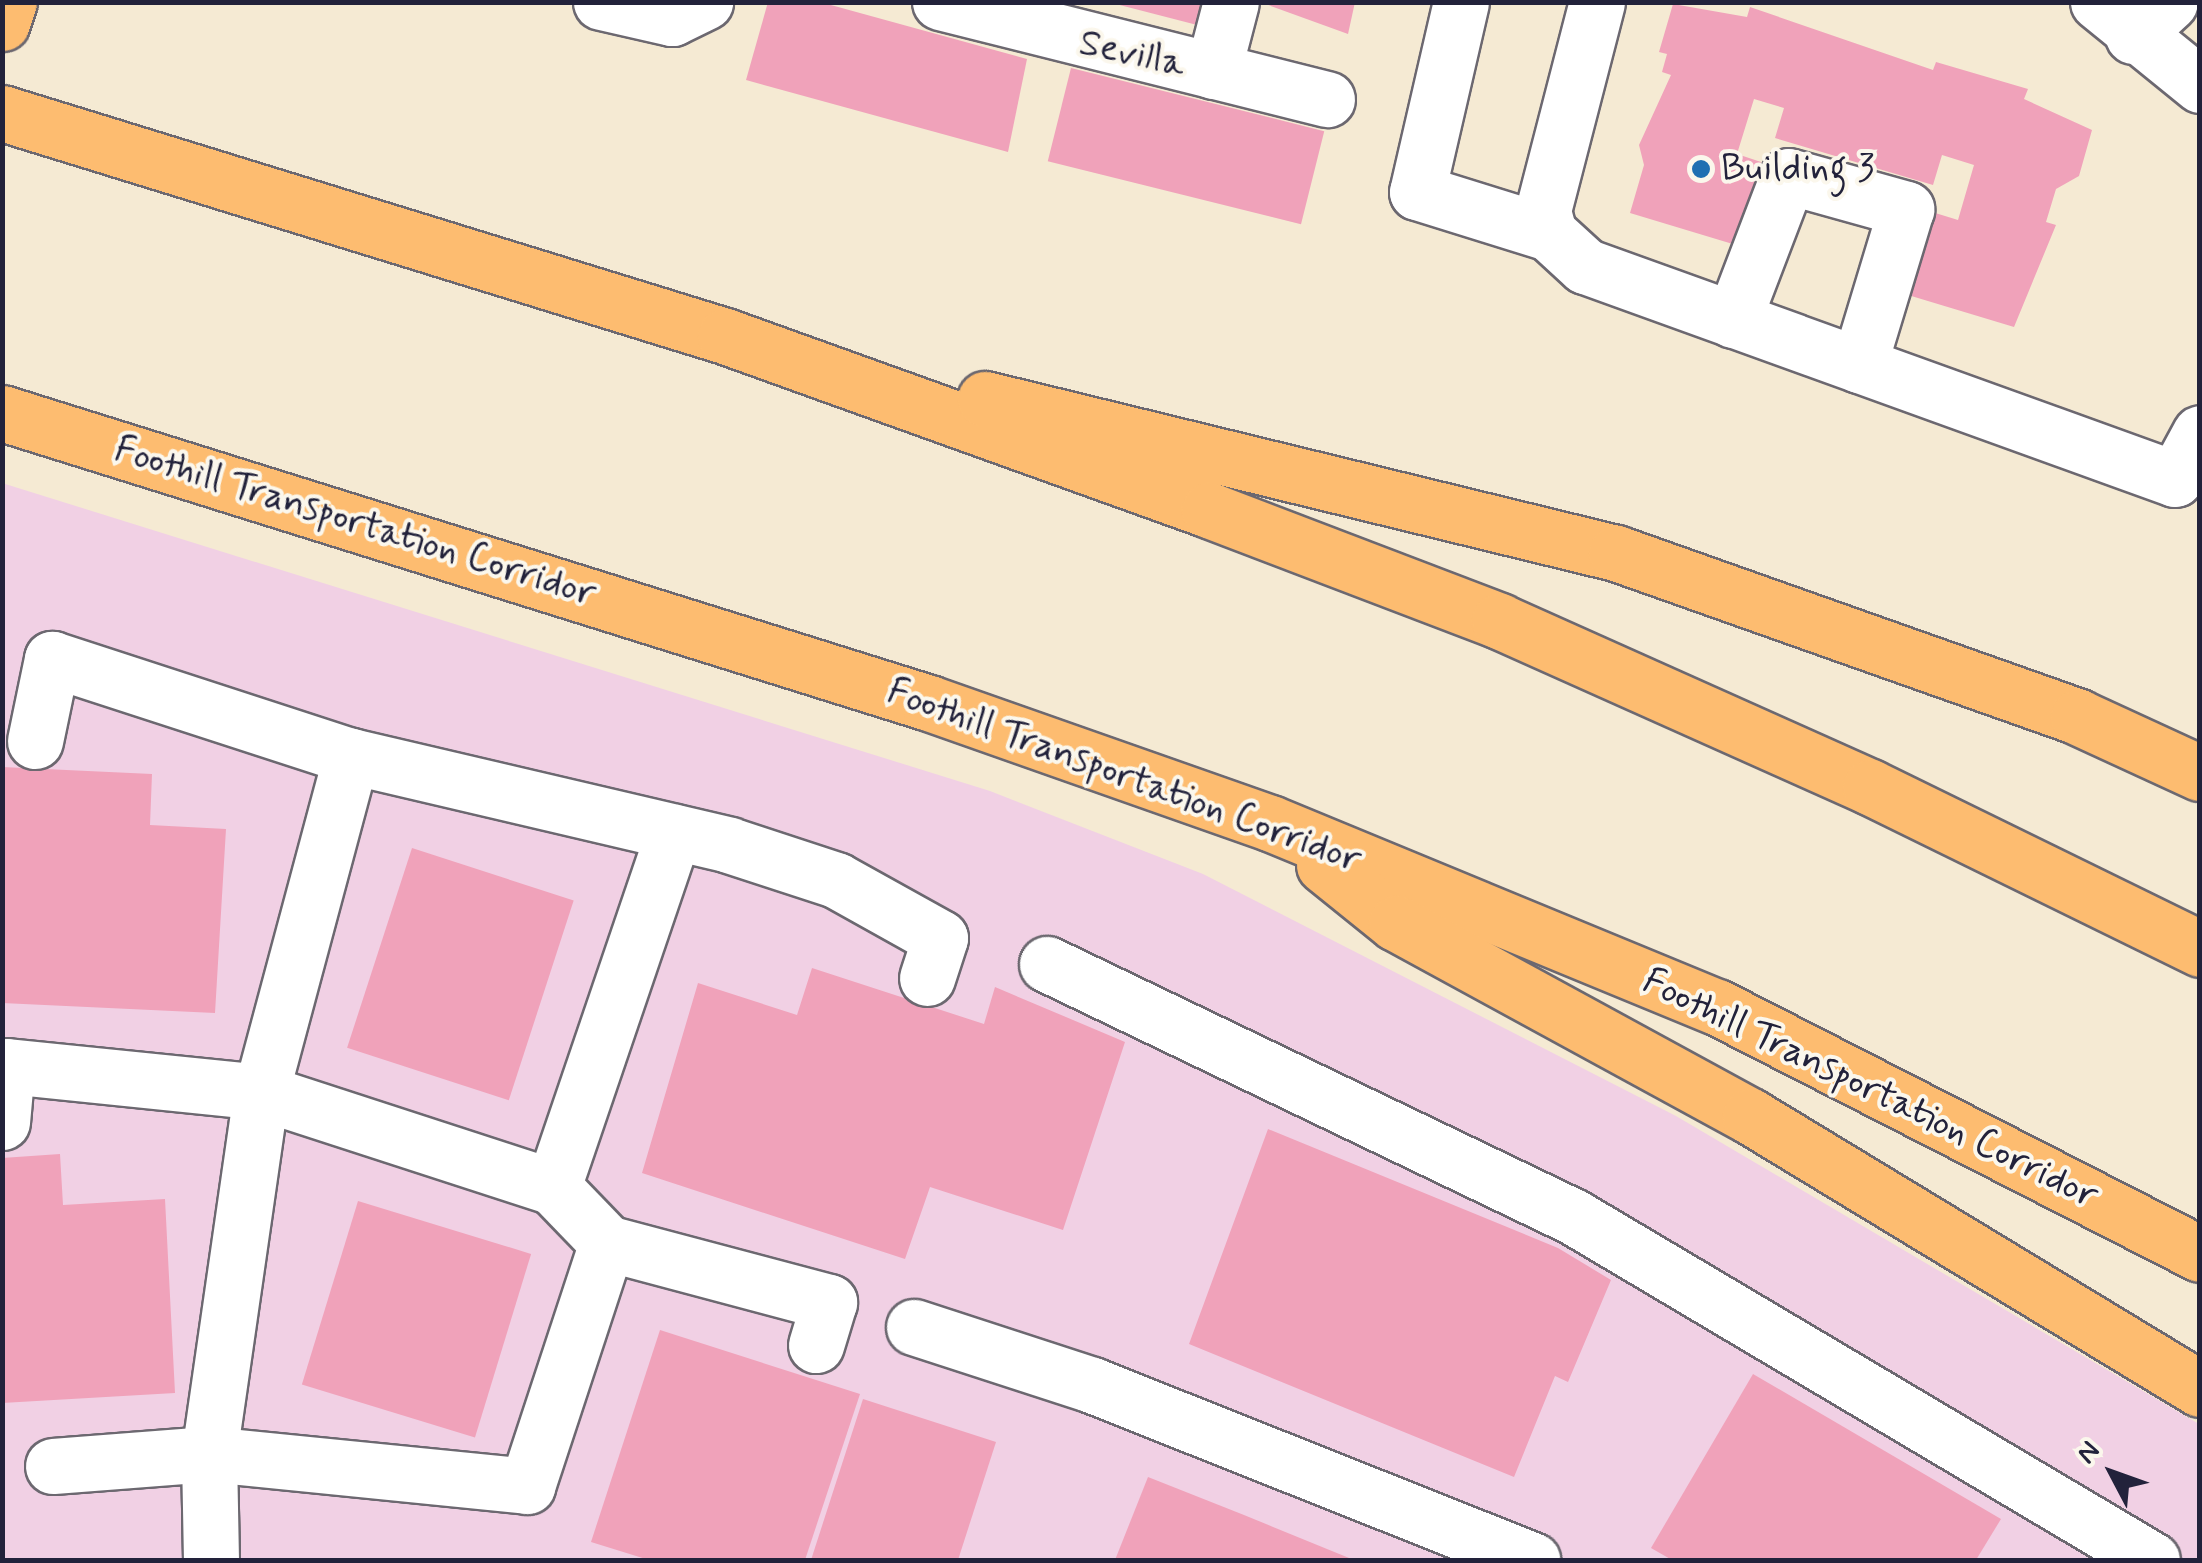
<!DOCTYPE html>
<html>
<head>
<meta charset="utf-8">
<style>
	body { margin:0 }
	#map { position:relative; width:2202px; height:1563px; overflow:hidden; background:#f5ead3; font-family:Mynerve,sans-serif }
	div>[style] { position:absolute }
	.built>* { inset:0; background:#f1d0e4 }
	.building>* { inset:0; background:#f0a2ba; transform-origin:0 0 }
	.roads { filter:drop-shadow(2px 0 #6c6870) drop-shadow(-2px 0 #6c6870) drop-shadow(0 2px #6c6870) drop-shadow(0 -2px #6c6870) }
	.minor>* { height:55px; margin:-27.5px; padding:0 27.5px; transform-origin:27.5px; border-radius:27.5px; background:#fff }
	.major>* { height:55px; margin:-27.5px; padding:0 27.5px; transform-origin:27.5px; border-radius:27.5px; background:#fdbc70 }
	.highway>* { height:55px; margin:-27.5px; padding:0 27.5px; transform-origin:27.5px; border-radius:27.5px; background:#fdbc70 }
	.dots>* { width:28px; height:28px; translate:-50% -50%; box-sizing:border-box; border:5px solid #fbf7ec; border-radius:50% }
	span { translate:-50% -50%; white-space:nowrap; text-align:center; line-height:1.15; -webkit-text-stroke:8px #fbf7ec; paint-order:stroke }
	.street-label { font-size:38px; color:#22223b }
	.poi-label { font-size:38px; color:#22223b }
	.left { translate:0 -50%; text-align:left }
	.frame { position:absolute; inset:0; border:5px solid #22223b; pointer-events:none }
	.north { position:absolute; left:2062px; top:1423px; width:100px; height:100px; -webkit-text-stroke:8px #fbf7ec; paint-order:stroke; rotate:311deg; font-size:28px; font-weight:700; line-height:40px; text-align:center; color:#22223b }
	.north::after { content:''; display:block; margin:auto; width:35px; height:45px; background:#22223b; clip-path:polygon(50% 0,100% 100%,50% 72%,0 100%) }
</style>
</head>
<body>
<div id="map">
	<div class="built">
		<i style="clip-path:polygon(2px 483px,990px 791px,1203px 874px,1676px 1116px,2199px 1424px,2199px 1560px,3px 1560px)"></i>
	</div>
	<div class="building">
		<i style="clip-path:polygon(768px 2px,820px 2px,1027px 59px,1008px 152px,746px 80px)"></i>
		<i style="clip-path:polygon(1108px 2px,1206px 2px,1201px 26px)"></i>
		<i style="clip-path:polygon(1260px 2px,1355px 2px,1348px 34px)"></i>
		<i style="clip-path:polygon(1673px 4px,1747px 17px,1750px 7px,1933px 70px,1936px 62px,2028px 89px,2024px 99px,2092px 130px,2079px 176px,2056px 189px,2046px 222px,2056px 225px,2014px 327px,1908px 295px,1932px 212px,1958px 220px,1974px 165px,1942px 155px,1933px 185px,1775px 138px,1784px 108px,1754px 99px,1737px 154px,1761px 162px,1736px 245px,1630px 213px,1644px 165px,1639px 145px,1671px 75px,1662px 72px,1667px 54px,1659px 52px)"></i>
		<i style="left:1071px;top:68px;width:261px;height:96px;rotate:14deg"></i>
		<i style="clip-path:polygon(2px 767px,152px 774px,150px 825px,226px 829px,215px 1013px,2px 1003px)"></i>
		<i style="left:412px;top:848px;width:170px;height:210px;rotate:18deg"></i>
		<i style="clip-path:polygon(812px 968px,984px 1024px,995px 987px,1125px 1042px,1063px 1230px,930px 1187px,905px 1259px,642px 1173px,698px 983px,797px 1015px)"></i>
		<i style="clip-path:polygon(1268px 1129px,1558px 1248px,1611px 1280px,1568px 1382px,1555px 1376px,1514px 1477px,1189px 1344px)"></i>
		<i style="clip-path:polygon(60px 1154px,63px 1205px,165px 1199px,175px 1393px,2px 1403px,2px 1158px)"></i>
		<i style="left:358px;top:1201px;width:181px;height:192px;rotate:17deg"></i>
		<i style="clip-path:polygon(660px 1330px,860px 1394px,805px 1560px,649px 1560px,591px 1542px)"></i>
		<i style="clip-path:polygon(1753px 1374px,2001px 1519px,1976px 1560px,1672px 1560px,1651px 1548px)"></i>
		<i style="clip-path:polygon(863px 1399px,996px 1442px,958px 1560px,811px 1560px)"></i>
		<i style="clip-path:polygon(1148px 1477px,1244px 1515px,1354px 1560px,1115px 1560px)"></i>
	</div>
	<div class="roads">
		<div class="minor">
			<i style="left:601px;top:2px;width:73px;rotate:12.7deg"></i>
			<i style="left:672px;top:18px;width:37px;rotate:-26deg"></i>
			<i style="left:940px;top:2px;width:399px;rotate:14.1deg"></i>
			<i style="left:1461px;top:2px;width:195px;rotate:103deg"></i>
			<i style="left:1417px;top:192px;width:138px;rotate:17.3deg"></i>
			<i style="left:1597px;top:2px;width:216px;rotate:104.5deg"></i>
			<i style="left:1543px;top:211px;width:23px;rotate:75deg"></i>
			<i style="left:1549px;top:233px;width:49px;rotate:42.5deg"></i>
			<i style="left:1585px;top:266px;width:627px;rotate:19.85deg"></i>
			<i style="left:2175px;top:479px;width:52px;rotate:-61.5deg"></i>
			<i style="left:2098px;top:2px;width:132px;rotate:39.1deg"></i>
			<i style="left:2133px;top:36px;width:50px;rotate:-42.6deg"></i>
			<i style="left:1213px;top:71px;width:71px;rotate:-75.4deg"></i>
			<i style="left:1733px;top:320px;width:154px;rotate:-69.1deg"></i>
			<i style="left:1788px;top:176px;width:123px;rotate:15.6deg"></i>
			<i style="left:1906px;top:209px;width:163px;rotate:106.8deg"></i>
			<i style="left:35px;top:741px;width:84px;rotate:-78.3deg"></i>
			<i style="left:52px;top:659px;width:314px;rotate:18deg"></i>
			<i style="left:351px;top:756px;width:388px;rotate:13.2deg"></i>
			<i style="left:729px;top:845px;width:113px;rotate:18.1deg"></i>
			<i style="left:836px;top:880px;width:119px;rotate:29.1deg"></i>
			<i style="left:940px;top:938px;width:42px;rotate:108deg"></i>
			<i style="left:1047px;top:964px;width:585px;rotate:25.64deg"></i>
			<i style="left:1574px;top:1217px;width:672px;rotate:30.69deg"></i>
			<i style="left:2px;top:1122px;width:56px;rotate:-84.9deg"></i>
			<i style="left:7px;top:1066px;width:255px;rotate:5.8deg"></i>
			<i style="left:261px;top:1092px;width:307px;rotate:18deg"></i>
			<i style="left:553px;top:1187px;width:78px;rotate:46deg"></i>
			<i style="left:607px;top:1243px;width:230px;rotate:14.9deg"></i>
			<i style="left:829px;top:1302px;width:45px;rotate:106.8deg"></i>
			<i style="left:553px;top:1187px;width:375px;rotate:-71.2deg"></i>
			<i style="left:914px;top:1327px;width:187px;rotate:18deg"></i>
			<i style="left:1092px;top:1385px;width:474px;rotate:21.7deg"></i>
			<i style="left:53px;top:1466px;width:156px;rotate:-4.4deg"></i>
			<i style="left:209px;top:1454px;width:320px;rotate:5.7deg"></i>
			<i style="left:527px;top:1486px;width:256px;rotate:-71.8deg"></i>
			<i style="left:211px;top:1560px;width:106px;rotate:-91.1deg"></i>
			<i style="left:209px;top:1454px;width:366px;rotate:-81.8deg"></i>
			<i style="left:261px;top:1092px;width:348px;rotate:-75deg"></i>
		</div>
		<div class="major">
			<i style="left:2px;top:23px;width:22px;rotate:-72deg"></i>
		</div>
		<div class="highway">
			<i style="left:2px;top:113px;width:757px;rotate:17.14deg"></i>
			<i style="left:725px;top:336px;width:514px;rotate:19.77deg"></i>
			<i style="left:1209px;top:510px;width:311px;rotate:20.9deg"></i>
			<i style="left:1499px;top:621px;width:406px;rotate:24.1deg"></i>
			<i style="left:1870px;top:787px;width:368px;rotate:26.1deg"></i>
			<i style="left:985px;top:399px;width:650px;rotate:13.72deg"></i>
			<i style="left:1616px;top:553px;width:490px;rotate:19.5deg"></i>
			<i style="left:2078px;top:717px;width:134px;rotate:24.7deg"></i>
			<i style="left:2px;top:413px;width:971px;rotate:17.37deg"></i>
			<i style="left:929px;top:703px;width:361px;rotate:19.4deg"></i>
			<i style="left:1270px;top:823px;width:483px;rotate:22.4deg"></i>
			<i style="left:1717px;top:1007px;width:542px;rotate:27.08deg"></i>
			<i style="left:1324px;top:865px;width:92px;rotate:38.9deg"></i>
			<i style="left:1396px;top:923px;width:403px;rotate:28.6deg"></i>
			<i style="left:1750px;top:1116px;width:526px;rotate:31.24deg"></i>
		</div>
	</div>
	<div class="dots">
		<i style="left:1701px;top:169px;background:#1f6fb2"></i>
	</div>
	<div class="street-label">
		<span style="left:1132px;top:54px;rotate:12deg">Sevilla</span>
		<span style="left:355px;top:522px;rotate:17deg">Foothill Transportation Corridor</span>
		<span style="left:1124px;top:776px;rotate:20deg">Foothill Transportation Corridor</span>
		<span style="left:1870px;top:1089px;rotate:26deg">Foothill Transportation Corridor</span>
	</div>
	<div class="poi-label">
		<span class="left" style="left:1721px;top:169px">Building 3</span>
	</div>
	<div class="frame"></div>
	<div class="north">N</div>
</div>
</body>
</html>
